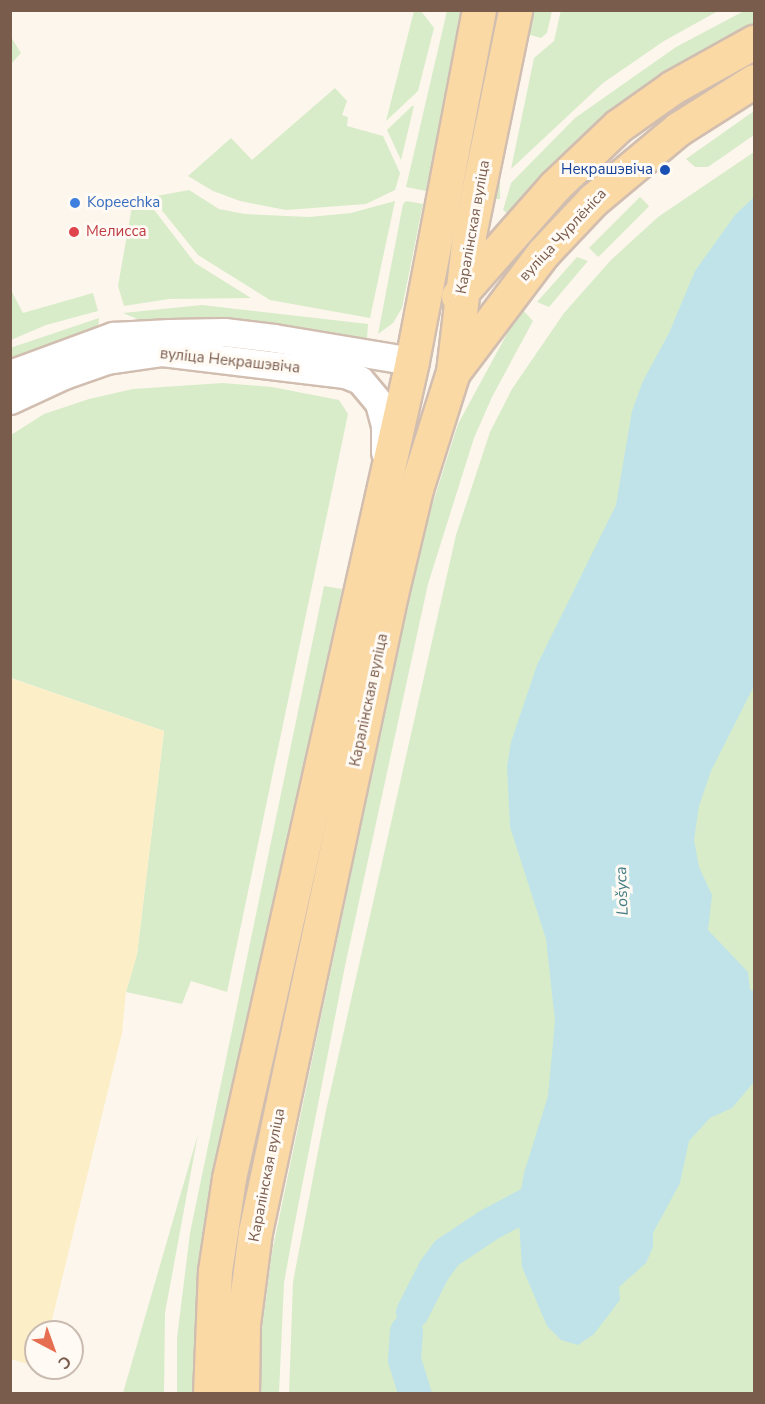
<!DOCTYPE html>
<html>
<head>
<meta charset="utf-8">
<style>
	body { margin:0 }
	#map { position:relative; width:765px; height:1404px; overflow:hidden; background:#fdf6ec; font-family:"Nunito Sans",sans-serif }
	div>[style] { position:absolute }
	.green>* { inset:0; background:#d8ecc9; transform-origin:0 0 }
	.sand>* { inset:0; background:#fcefc7 }
	.water>* { inset:0; background:#bfe3e8 }
	.river>* { height:33px; margin:-16.5px; padding:0 16.5px; transform-origin:16.5px; border-radius:16.5px; background:#bfe3e8 }
	.roads { filter:drop-shadow(2px 0 #d1beb0) drop-shadow(-2px 0 #d1beb0) drop-shadow(0 2px #d1beb0) drop-shadow(0 -2px #d1beb0) }
	.minor>* { height:27px; margin:-13.5px; padding:0 13.5px; transform-origin:13.5px; border-radius:13.5px; background:#fff }
	.major>* { height:33px; margin:-16.5px; padding:0 16.5px; transform-origin:16.5px; border-radius:16.5px; background:#fbd9a5 }
	.dots>* { width:16px; height:16px; translate:-50% -50%; box-sizing:border-box; border:3px solid #fffaf3; border-radius:50% }
	span { translate:-50% -50%; white-space:nowrap; text-align:center; line-height:1.15; -webkit-text-stroke:6px #fffaf3; paint-order:stroke }
	.transit-label { font-size:15px; color:#164399 }
	.right { translate:-100% -50%; text-align:right }
	.shop-label { font-size:15px; color:#366cbe }
	.left { translate:0 -50%; text-align:left }
	.street-label { font-size:15px; color:#7a5c4d }
	.health-label { font-size:15px; color:#be3a42 }
	.water-label { font-size:16px; color:#437c86; font-style:italic }
	.frame { position:absolute; inset:0; border:12px solid #7a5c4d; pointer-events:none }
	.north { position:absolute; left:24px; top:1320px; width:60px; height:60px; box-sizing:border-box; background:#fffaf3; border:2px solid #cabbb1; border-radius:50%; rotate:139deg; font-size:16px; font-weight:700; line-height:24px; text-align:center; color:#7a5c4d }
	.north::after { content:''; display:block; margin:auto; width:21px; height:27px; background:#e76f51; clip-path:polygon(50% 0,100% 100%,50% 72%,0 100%) }
</style>
</head>
<body>
<div id="map">
	<div class="green">
		<i style="clip-path:polygon(561px 10px,718px 11px,664px 41px,603px 83px,511px 169px,534px 58px,554px 41px)"></i>
		<i style="clip-path:polygon(414px 11px,421px 11px,434px 28px,418px 91px,386px 121px)"></i>
		<i style="clip-path:polygon(447px 11px,464px 11px,426px 191px,406px 187px)"></i>
		<i style="left:496px;top:11px;width:4px;height:188px"></i>
		<i style="clip-path:polygon(532px 11px,552px 11px,547px 33px,541px 38px,527px 34px)"></i>
		<i style="clip-path:polygon(744px 11px,754px 11px,754px 24px,673px 68px,605px 116px,508px 214px,503px 210px,511px 183px,575px 118px,676px 47px)"></i>
		<i style="clip-path:polygon(11px 37px,21px 53px,11px 64px,10px 64px)"></i>
		<i style="clip-path:polygon(335px 88px,347px 101px,342px 115px,348px 117px,347px 126px,383px 136px,400px 173px,395px 190px,366px 204px,286px 210px,240px 201px,213px 191px,188px 176px,231px 138px,252px 160px)"></i>
		<i style="clip-path:polygon(412px 106px,414px 106px,401px 160px,387px 130px)"></i>
		<i style="clip-path:polygon(754px 111px,754px 135px,708px 167px,695px 167px,686px 159px)"></i>
		<i style="clip-path:polygon(754px 152px,754px 1393px,289px 1394px,293px 1282px,325px 1115px,456px 535px,490px 432px,512px 389px,564px 313px,611px 260px,658px 217px)"></i>
		<i style="clip-path:polygon(189px 190px,219px 209px,245px 214px,309px 217px,351px 213px,395px 201px,370px 318px,270px 300px,198px 255px,151px 197px)"></i>
		<i style="clip-path:polygon(134px 195px,145px 198px,195px 263px,251px 298px,169px 299px,124px 306px,118px 286px)"></i>
		<i style="left:640px;top:197px;width:13px;height:72px;rotate:45deg"></i>
		<i style="clip-path:polygon(406px 201px,423px 204px,402px 308px,393px 323px,378px 334px,403px 204px)"></i>
		<i style="clip-path:polygon(577px 257px,588px 261px,549px 307px,537px 302px)"></i>
		<i style="clip-path:polygon(11px 290px,23px 313px,93px 293px,98px 311px,46px 325px,11px 340px)"></i>
		<i style="clip-path:polygon(202px 305px,368px 324px,367px 339px,223px 319px,142px 321px,123px 313px)"></i>
		<i style="clip-path:polygon(521px 308px,533px 321px,492px 397px,474px 438px,428px 584px,345px 966px,295px 1222px,284px 1283px,279px 1393px,258px 1394px,261px 1336px,272px 1252px,420px 543px,458px 424px)"></i>
		<i style="clip-path:polygon(99px 318px,98px 329px,11px 366px,10px 348px)"></i>
		<i style="clip-path:polygon(223px 383px,272px 387px,339px 400px,348px 414px,227px 992px,191px 981px,182px 1004px,126px 992px,137px 954px,164px 731px,11px 678px,11px 435px,44px 414px,89px 399px,133px 389px)"></i>
		<i style="clip-path:polygon(324px 586px,342px 589px,199px 1287px,195px 1393px,177px 1394px,177px 1338px,190px 1233px)"></i>
		<i style="clip-path:polygon(198px 1134px,165px 1313px,164px 1393px,123px 1393px)"></i>
	</div>
	<div class="sand">
		<i style="clip-path:polygon(10px 678px,164px 731px,137px 954px,126px 992px,122px 1033px,49px 1332px,36px 1332px,36px 1366px,10px 1359px)"></i>
	</div>
	<div class="water">
		<i style="clip-path:polygon(754px 197px,754px 686px,711px 771px,699px 806px,694px 840px,699px 867px,712px 895px,708px 930px,748px 972px,750px 990px,754px 991px,754px 1082px,732px 1108px,710px 1118px,689px 1141px,680px 1183px,653px 1233px,653px 1247px,646px 1263px,619px 1287px,620px 1300px,594px 1334px,578px 1345px,561px 1340px,547px 1326px,522px 1267px,518px 1209px,524px 1173px,548px 1096px,555px 1021px,546px 939px,510px 827px,507px 767px,511px 742px,537px 665px,616px 505px,632px 411px,643px 381px,669px 333px,695px 271px,735px 215px)"></i>
	</div>
	<div class="river">
		<i style="left:412px;top:1312px;width:48px;rotate:-62.9deg"></i>
		<i style="left:434px;top:1269px;width:21px;rotate:-53deg"></i>
		<i style="left:447px;top:1252px;width:50px;rotate:-33.7deg"></i>
		<i style="left:489px;top:1224px;width:77px;rotate:-27.9deg"></i>
		<i style="left:406px;top:1331px;width:28px;rotate:94deg"></i>
		<i style="left:404px;top:1359px;width:37px;rotate:73deg"></i>
	</div>
	<div class="roads">
		<div class="minor">
			<i style="left:10px;top:374px;width:110px;rotate:-20.3deg"></i>
			<i style="left:113px;top:336px;width:57px;rotate:-3deg"></i>
			<i style="left:170px;top:333px;width:54px;rotate:-1.1deg"></i>
			<i style="left:224px;top:332px;width:50px;rotate:6.8deg"></i>
			<i style="left:274px;top:338px;width:140px;rotate:9.5deg"></i>
			<i style="left:10px;top:400px;width:60px;rotate:-24.8deg"></i>
			<i style="left:64px;top:375px;width:46px;rotate:-19.2deg"></i>
			<i style="left:107px;top:360px;width:56px;rotate:-8.3deg"></i>
			<i style="left:162px;top:352px;width:184px;rotate:6.9deg"></i>
			<i style="left:345px;top:374px;width:16px;rotate:22deg"></i>
			<i style="left:360px;top:380px;width:30px;rotate:50deg"></i>
			<i style="left:379px;top:403px;width:23px;rotate:75deg"></i>
			<i style="left:385px;top:425px;width:27px;rotate:90deg"></i>
		</div>
		<div class="major">
			<i style="left:458px;top:296px;width:147px;rotate:-48.6deg"></i>
			<i style="left:555px;top:186px;width:87px;rotate:-43.6deg"></i>
			<i style="left:618px;top:126px;width:67px;rotate:-35.3deg"></i>
			<i style="left:673px;top:87px;width:93px;rotate:-29.1deg"></i>
			<i style="left:453px;top:372px;width:149px;rotate:-52.9deg"></i>
			<i style="left:543px;top:253px;width:73px;rotate:-46.7deg"></i>
			<i style="left:593px;top:200px;width:111px;rotate:-39.9deg"></i>
			<i style="left:678px;top:129px;width:90px;rotate:-32.3deg"></i>
			<i style="left:210px;top:1394px;width:123px;rotate:-87.7deg"></i>
			<i style="left:215px;top:1271px;width:94px;rotate:-81.4deg"></i>
			<i style="left:229px;top:1178px;width:837px;rotate:-77.37deg"></i>
			<i style="left:412px;top:361px;width:357px;rotate:-79.2deg"></i>
			<i style="left:242px;top:1394px;width:70px;rotate:-89.2deg"></i>
			<i style="left:243px;top:1324px;width:93px;rotate:-82.6deg"></i>
			<i style="left:255px;top:1232px;width:652px;rotate:-77.97deg"></i>
			<i style="left:391px;top:594px;width:108px;rotate:-76.6deg"></i>
			<i style="left:416px;top:489px;width:123px;rotate:-72.5deg"></i>
			<i style="left:453px;top:372px;width:138px;rotate:-83.3deg"></i>
			<i style="left:469px;top:235px;width:230px;rotate:-78.4deg"></i>
		</div>
	</div>
	<div class="dots">
		<i style="left:665px;top:170px;background:#1a4fb4"></i>
		<i style="left:75px;top:203px;background:#3f7fe0"></i>
		<i style="left:74px;top:232px;background:#e0444e"></i>
	</div>
	<div class="transit-label">
		<span class="right" style="left:653px;top:170px">Некрашэвіча</span>
	</div>
	<div class="shop-label">
		<span class="left" style="left:87px;top:203px">Kopeechka</span>
	</div>
	<div class="street-label">
		<span style="left:473px;top:227px;rotate:-80deg">Каралінская вуліца</span>
		<span style="left:563px;top:235px;rotate:-47deg">вуліца Чурлёніса</span>
		<span style="left:230px;top:361px;rotate:6deg">вуліца Некрашэвіча</span>
		<span style="left:369px;top:700px;rotate:-78deg">Каралінская вуліца</span>
		<span style="left:267px;top:1175px;rotate:-79deg">Каралінская вуліца</span>
	</div>
	<div class="health-label">
		<span class="left" style="left:86px;top:232px">Мелисса</span>
	</div>
	<div class="water-label">
		<span style="left:622px;top:891px;rotate:-92deg">Lošyca</span>
	</div>
	<div class="frame"></div>
	<div class="north">С</div>
</div>
</body>
</html>
